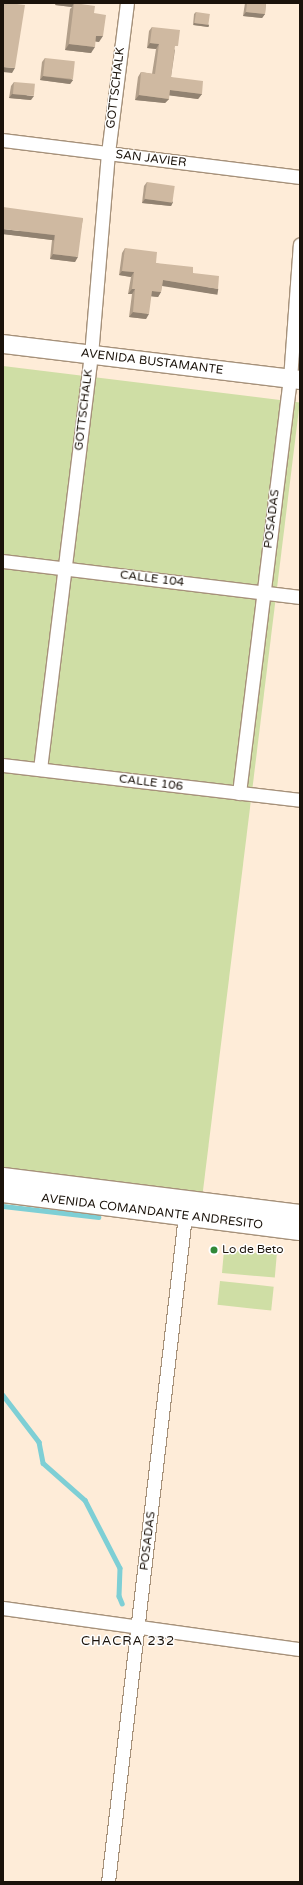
<!DOCTYPE html>
<html>
<head>
<meta charset="utf-8">
<style>
	body { margin:0 }
	#map { position:relative; width:303px; height:1885px; overflow:hidden; background:#feecd8; font-family:"Varela Round",sans-serif }
	div>[style] { position:absolute }
	.green>* { inset:0; background:#cfdea5; transform-origin:0 0 }
	.stream>* { height:4.5px; margin:-2.25px; padding:0 2.25px; transform-origin:2.25px; border-radius:2.25px; background:#7ecfd5 }
	.roads { filter:drop-shadow(1px 0 #a6917a) drop-shadow(-1px 0 #a6917a) drop-shadow(0 1px #a6917a) drop-shadow(0 -1px #a6917a) }
	.street>* { height:13px; margin:-6.5px; padding:0 6.5px; transform-origin:6.5px; border-radius:6.5px; background:#fff }
	.secondary>* { height:18px; margin:-9px; padding:0 9px; transform-origin:9px; border-radius:9px; background:#fff }
	.wall>* { inset:0; background:#b29f8a }
	.shaded-wall>* { inset:0; background:#918271; transform-origin:0 0 }
	.building>* { inset:0; background:#cfb9a1; transform-origin:0 0 }
	.dots>* { width:11px; height:11px; translate:-50% -50%; box-sizing:border-box; border:2px solid #fff; border-radius:50% }
	span { translate:-50% -50%; white-space:nowrap; text-align:center; line-height:1.15; -webkit-text-stroke:3px #fff; paint-order:stroke }
	.street-label { font-size:12px; color:#1a120a }
	.poi-label { font-size:12px; color:#1a120a }
	.left { translate:0 -50%; text-align:left }
	.neighbourhood-label { font-size:13px; color:#1a120a; letter-spacing:1px }
	.frame { position:absolute; inset:0; border:4px solid #1a120a; pointer-events:none }
</style>
</head>
<body>
<div id="map">
	<div class="green">
		<i style="left:3px;top:366px;width:299px;height:805px;rotate:7deg"></i>
		<i style="left:224px;top:1250px;width:53px;height:23px;rotate:5deg"></i>
		<i style="left:220px;top:1281px;width:54px;height:24px;rotate:6deg"></i>
	</div>
	<div class="stream">
		<i style="left:3px;top:1206px;width:96px;rotate:6.6deg"></i>
		<i style="left:3px;top:1395px;width:59px;rotate:52.5deg"></i>
		<i style="left:39px;top:1442px;width:21px;rotate:79deg"></i>
		<i style="left:43px;top:1463px;width:56px;rotate:41.4deg"></i>
		<i style="left:85px;top:1500px;width:76px;rotate:62.8deg"></i>
		<i style="left:120px;top:1568px;width:28px;rotate:92deg"></i>
		<i style="left:119px;top:1596px;width:8px;rotate:67deg"></i>
	</div>
	<div class="roads">
		<div class="street">
			<i style="left:3px;top:140px;width:299px;rotate:7.1deg"></i>
			<i style="left:3px;top:561px;width:299px;rotate:6.9deg"></i>
			<i style="left:3px;top:765px;width:299px;rotate:6.7deg"></i>
			<i style="left:40px;top:769px;width:417px;rotate:-83deg"></i>
			<i style="left:91px;top:355px;width:203px;rotate:-85.2deg"></i>
			<i style="left:108px;top:153px;width:151px;rotate:-82.8deg"></i>
			<i style="left:239px;top:793px;width:417px;rotate:-83deg"></i>
			<i style="left:290px;top:379px;width:135px;rotate:-85.8deg"></i>
			<i style="left:3px;top:1608px;width:300px;rotate:7.9deg"></i>
			<i style="left:108px;top:1882px;width:679px;rotate:-83.41deg"></i>
		</div>
		<div class="secondary">
			<i style="left:3px;top:344px;width:299px;rotate:6.9deg"></i>
			<i style="left:3px;top:1177px;width:299px;rotate:7.1deg"></i>
			<i style="left:3px;top:1193px;width:299px;rotate:7.3deg"></i>
		</div>
	</div>
	<div class="wall">
		<i style="clip-path:polygon(56px 3px,81px 3px,80px 4px,94px 13px,99px 42px,95px 41px,91px 53px,65px 50px,70px 9px,72px 7px,55px 5px)"></i>
		<i style="clip-path:polygon(245px 3px,266px 3px,265px 14px,262px 18px,243px 16px)"></i>
		<i style="clip-path:polygon(196px 12px,209px 25px,208px 27px,193px 25px,194px 14px)"></i>
		<i style="clip-path:polygon(152px 27px,175px 50px,171px 77px,202px 94px,198px 99px,169px 95px,169px 99px,165px 103px,135px 100px,138px 77px,141px 72px,152px 74px,156px 49px,147px 48px,149px 31px)"></i>
		<i style="clip-path:polygon(45px 58px,73px 80px,70px 84px,40px 80px,42px 62px)"></i>
		<i style="clip-path:polygon(14px 82px,31px 100px,9px 98px,11px 86px)"></i>
		<i style="clip-path:polygon(147px 182px,173px 202px,171px 206px,142px 203px,144px 186px)"></i>
		<i style="clip-path:polygon(83px 218px,75px 262px,50px 259px,52px 240px,3px 234px)"></i>
		<i style="clip-path:polygon(125px 248px,156px 263px,193px 273px,214px 294px,162px 285px,161px 292px,158px 297px,151px 296px,146px 319px,129px 317px,132px 294px,128px 294px,131px 277px,119px 275px,122px 253px)"></i>
	</div>
	<div class="shaded-wall">
		<i style="clip-path:polygon(57px 3px,81px 3px,78px 7px,74px 3px,72px 7px,55px 5px)"></i>
		<i style="clip-path:polygon(246px 12px,265px 14px,262px 18px,243px 16px)"></i>
		<i style="left:194px;top:23px;width:15px;height:2px;rotate:8deg"></i>
		<i style="clip-path:polygon(96px 36px,103px 36px,99px 42px,92px 41px)"></i>
		<i style="clip-path:polygon(150px 43px,159px 44px,156px 49px,147px 48px)"></i>
		<i style="clip-path:polygon(69px 44px,95px 47px,91px 53px,65px 50px)"></i>
		<i style="clip-path:polygon(3px 67px,15px 68px,12px 73px,3px 72px)"></i>
		<i style="clip-path:polygon(43px 76px,73px 80px,70px 84px,40px 80px)"></i>
		<i style="clip-path:polygon(170px 90px,202px 94px,198px 99px,166px 95px)"></i>
		<i style="clip-path:polygon(12px 94px,34px 96px,31px 100px,9px 98px)"></i>
		<i style="clip-path:polygon(139px 95px,169px 99px,165px 103px,135px 100px)"></i>
		<i style="clip-path:polygon(145px 199px,173px 202px,171px 206px,142px 203px)"></i>
		<i style="left:3px;top:229px;width:52px;height:5px;rotate:7deg"></i>
		<i style="clip-path:polygon(53px 254px,78px 257px,75px 262px,50px 259px)"></i>
		<i style="clip-path:polygon(122px 271px,134px 272px,131px 277px,119px 275px)"></i>
		<i style="left:163px;top:280px;width:56px;height:6px;rotate:9deg"></i>
		<i style="clip-path:polygon(132px 289px,135px 289px,132px 294px,128px 294px)"></i>
		<i style="clip-path:polygon(152px 291px,161px 292px,158px 297px,148px 296px)"></i>
		<i style="clip-path:polygon(133px 312px,149px 314px,146px 319px,129px 317px)"></i>
	</div>
	<div class="building">
		<i style="clip-path:polygon(3px 3px,9px 3px,25px 5px,15px 68px,3px 67px)"></i>
		<i style="clip-path:polygon(74px 3px,95px 6px,94px 13px,106px 15px,103px 36px,96px 36px,95px 47px,69px 44px)"></i>
		<i style="clip-path:polygon(247px 3px,266px 3px,265px 14px,246px 12px)"></i>
		<i style="left:196px;top:12px;width:14px;height:11px;rotate:8deg"></i>
		<i style="clip-path:polygon(152px 27px,180px 30px,178px 46px,175px 46px,171px 77px,203px 81px,202px 94px,170px 90px,169px 99px,139px 95px,141px 72px,155px 74px,159px 44px,150px 43px)"></i>
		<i style="left:45px;top:58px;width:30px;height:18px;rotate:6deg"></i>
		<i style="left:14px;top:82px;width:21px;height:12px;rotate:5deg"></i>
		<i style="left:147px;top:182px;width:28px;height:17px;rotate:8deg"></i>
		<i style="clip-path:polygon(3px 207px,83px 218px,78px 257px,53px 254px,55px 235px,3px 229px)"></i>
		<i style="clip-path:polygon(125px 248px,157px 252px,156px 263px,193px 267px,193px 273px,219px 276px,218px 289px,163px 280px,161px 292px,152px 291px,149px 314px,133px 312px,135px 289px,132px 289px,134px 272px,122px 271px)"></i>
	</div>
	<div class="dots">
		<i style="left:214px;top:1250px;background:#308939"></i>
	</div>
	<div class="street-label">
		<span style="left:116px;top:88px;rotate:-83deg">GOTTSCHALK</span>
		<span style="left:151px;top:159px;rotate:7deg">SAN JAVIER</span>
		<span style="left:152px;top:362px;rotate:7deg">AVENIDA BUSTAMANTE</span>
		<span style="left:84px;top:410px;rotate:-83deg">GOTTSCHALK</span>
		<span style="left:272px;top:519px;rotate:-83deg">POSADAS</span>
		<span style="left:152px;top:579px;rotate:7deg">CALLE 104</span>
		<span style="left:151px;top:783px;rotate:7deg">CALLE 106</span>
		<span style="left:152px;top:1212px;rotate:7deg">AVENIDA COMANDANTE ANDRESITO</span>
		<span style="left:148px;top:1541px;rotate:-83deg">POSADAS</span>
	</div>
	<div class="poi-label">
		<span class="left" style="left:222px;top:1250px">Lo de Beto</span>
	</div>
	<div class="neighbourhood-label">
		<span style="left:128px;top:1641px">CHACRA 232</span>
	</div>
	<div class="frame"></div>
</div>
</body>
</html>
